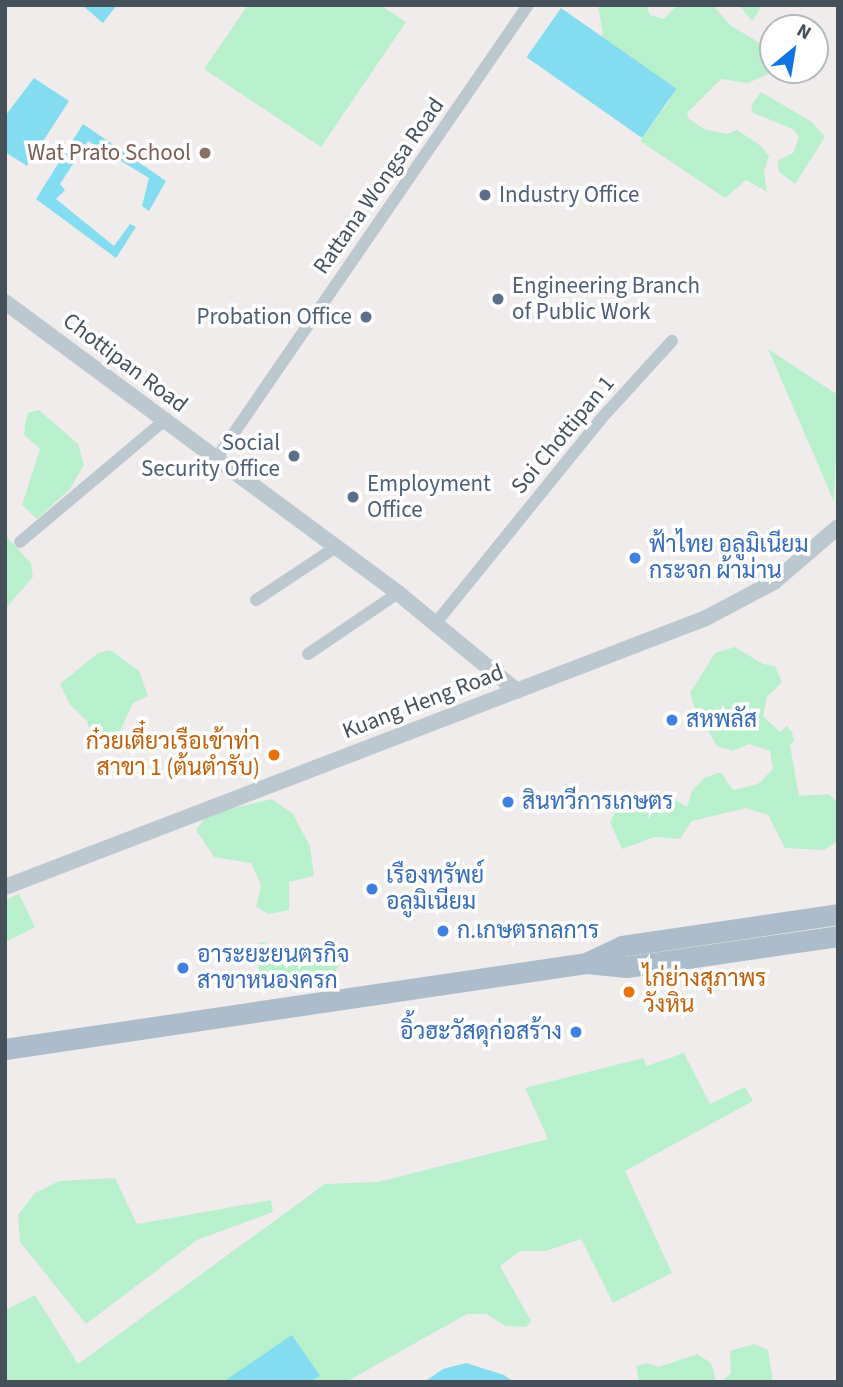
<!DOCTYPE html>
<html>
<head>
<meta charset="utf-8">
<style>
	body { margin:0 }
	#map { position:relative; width:843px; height:1387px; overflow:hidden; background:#f0ecec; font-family:"Source Sans 3",Sarabun,sans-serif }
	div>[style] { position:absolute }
	.green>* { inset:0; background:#b8f0cc }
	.water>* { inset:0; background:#83dcef; transform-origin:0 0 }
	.minor>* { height:12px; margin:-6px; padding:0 6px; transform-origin:6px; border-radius:6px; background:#bcc8d0 }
	.tertiary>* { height:16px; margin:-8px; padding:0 8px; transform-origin:8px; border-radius:8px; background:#bcc8d0 }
	.primary>* { height:21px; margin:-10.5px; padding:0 10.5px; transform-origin:10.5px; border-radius:10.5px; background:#abbdcd }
	.dots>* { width:19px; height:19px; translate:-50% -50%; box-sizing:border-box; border:4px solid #fff; border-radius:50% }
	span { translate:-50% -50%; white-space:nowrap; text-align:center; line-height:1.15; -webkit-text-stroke:7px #fff; paint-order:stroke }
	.education-label { font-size:23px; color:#785e54 }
	.right { translate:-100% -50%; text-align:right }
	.street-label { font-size:23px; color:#44515b }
	.service-label { font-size:23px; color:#4e5e75 }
	.left { translate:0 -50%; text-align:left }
	.shop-label { font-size:23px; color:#366cbe }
	.food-label { font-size:23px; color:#c56008 }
	.frame { position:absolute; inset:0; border:7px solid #44515b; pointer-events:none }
	.north { position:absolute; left:759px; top:14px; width:70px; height:70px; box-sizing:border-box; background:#fff; border:2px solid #b4b9bd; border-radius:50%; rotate:30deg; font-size:19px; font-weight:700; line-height:28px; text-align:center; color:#44515b }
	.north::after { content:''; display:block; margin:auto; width:24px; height:32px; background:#1173e4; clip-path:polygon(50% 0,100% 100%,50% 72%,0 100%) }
</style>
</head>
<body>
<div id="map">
	<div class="green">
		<i style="clip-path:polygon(248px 5px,380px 5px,406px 22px,321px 147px,204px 69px)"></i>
		<i style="clip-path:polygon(598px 5px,646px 5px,650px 15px,664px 19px,677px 5px,713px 5px,730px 25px,773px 51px,775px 71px,748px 83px,721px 79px,687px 113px,689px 119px,704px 129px,727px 134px,737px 130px,761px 146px,769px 156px,764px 172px,767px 192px,746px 180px,725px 198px,640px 141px,670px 100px,671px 90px,599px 44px,603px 34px)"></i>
		<i style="clip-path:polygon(739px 5px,763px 5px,752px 21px)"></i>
		<i style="clip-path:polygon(761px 92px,812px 122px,825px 137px,795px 184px,779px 172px,777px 161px,793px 153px,799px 137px,793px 129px,753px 113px,751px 106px)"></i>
		<i style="clip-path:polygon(768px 349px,838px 395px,834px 502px,823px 476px)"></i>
		<i style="clip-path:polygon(39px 410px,78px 444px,84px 465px,70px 489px,37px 519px,22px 505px,40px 449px,24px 435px,25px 424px,28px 413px)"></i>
		<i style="clip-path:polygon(5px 535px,31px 563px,33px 577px,5px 609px)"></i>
		<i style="clip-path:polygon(735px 647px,763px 664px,775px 666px,782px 682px,767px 697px,763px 716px,780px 732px,787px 726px,792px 732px,794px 741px,790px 745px,799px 796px,829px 794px,838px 804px,838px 841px,824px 850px,785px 848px,768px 815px,746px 808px,692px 821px,680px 839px,655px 837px,622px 849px,610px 822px,618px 807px,669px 796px,687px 807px,692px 791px,704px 778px,721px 772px,733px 790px,758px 784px,773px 769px,770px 751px,749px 744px,732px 751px,717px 746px,695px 709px,690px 693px,715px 653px)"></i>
		<i style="clip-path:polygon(110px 650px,139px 671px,148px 696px,133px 703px,114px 744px,105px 750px,94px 746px,87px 721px,70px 705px,60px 684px,98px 653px)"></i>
		<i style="clip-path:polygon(272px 799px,293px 814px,310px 846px,314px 876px,289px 882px,289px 910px,269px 914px,256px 907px,261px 885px,251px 863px,214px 857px,196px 830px,208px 814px)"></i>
		<i style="clip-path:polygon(19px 894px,35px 927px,5px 942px,5px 900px)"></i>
		<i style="clip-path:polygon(262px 942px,286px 951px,321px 945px,340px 964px,335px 972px,273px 986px,259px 970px,257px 944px)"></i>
		<i style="clip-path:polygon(684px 1053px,710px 1104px,745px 1087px,753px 1101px,625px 1171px,672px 1273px,613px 1303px,581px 1239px,546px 1251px,520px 1251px,500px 1266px,531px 1321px,526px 1327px,506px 1326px,486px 1314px,467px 1314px,346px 1382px,5px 1382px,5px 1310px,35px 1295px,78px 1364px,325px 1184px,378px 1182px,548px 1139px,525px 1088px,643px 1058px,647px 1066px)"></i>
		<i style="clip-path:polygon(115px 1178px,137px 1224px,271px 1200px,273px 1212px,197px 1240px,86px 1324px,20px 1242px,18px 1215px,35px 1193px,59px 1181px)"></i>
		<i style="clip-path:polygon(754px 1344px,768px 1350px,773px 1382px,639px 1382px,636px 1366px,647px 1363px,659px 1367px,697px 1354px,711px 1363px,716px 1380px,722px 1381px,731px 1373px,730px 1351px)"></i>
	</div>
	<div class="water">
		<i style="clip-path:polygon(82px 5px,117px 5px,103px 23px)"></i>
		<i style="left:561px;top:8px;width:141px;height:60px;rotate:35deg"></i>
		<i style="clip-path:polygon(34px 78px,69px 101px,27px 166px,5px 152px,5px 116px)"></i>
		<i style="clip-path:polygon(83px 124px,166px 181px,149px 211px,142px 206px,149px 178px,88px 141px,60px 184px,65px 190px,56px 199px,114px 246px,130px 224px,136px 227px,116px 258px,36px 199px)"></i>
		<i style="clip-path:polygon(292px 1335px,320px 1376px,309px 1382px,223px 1382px)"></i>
		<i style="clip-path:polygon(466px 1363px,504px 1375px,514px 1382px,424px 1382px,443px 1369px)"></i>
	</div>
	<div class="minor">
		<i style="left:216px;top:459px;width:551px;rotate:-55.5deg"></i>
		<i style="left:20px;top:542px;width:189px;rotate:-40.1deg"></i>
		<i style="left:256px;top:600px;width:96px;rotate:-33.5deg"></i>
		<i style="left:435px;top:624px;width:262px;rotate:-51deg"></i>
		<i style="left:600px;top:420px;width:107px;rotate:-47.7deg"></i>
		<i style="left:308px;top:654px;width:109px;rotate:-34.1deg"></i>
	</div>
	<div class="tertiary">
		<i style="left:5px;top:302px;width:489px;rotate:36.5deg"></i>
		<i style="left:398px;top:593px;width:154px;rotate:39.5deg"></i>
		<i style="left:5px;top:887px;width:751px;rotate:-20.99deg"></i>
		<i style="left:706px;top:618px;width:77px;rotate:-27.9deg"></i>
		<i style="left:774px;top:582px;width:84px;rotate:-40.7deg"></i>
	</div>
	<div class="primary">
		<i style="left:588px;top:962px;width:38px;rotate:-25deg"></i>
		<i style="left:622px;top:946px;width:218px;rotate:-8.4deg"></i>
		<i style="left:5px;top:1049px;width:587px;rotate:-8.42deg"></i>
		<i style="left:586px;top:963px;width:40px;rotate:5.7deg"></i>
		<i style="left:626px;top:967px;width:214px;rotate:-8.3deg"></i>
	</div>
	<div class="dots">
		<i style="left:205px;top:153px;background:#8d6e63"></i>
		<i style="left:485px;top:195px;background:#5c6f8a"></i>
		<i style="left:498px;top:299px;background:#5c6f8a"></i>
		<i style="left:366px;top:317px;background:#5c6f8a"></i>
		<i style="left:294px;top:456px;background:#5c6f8a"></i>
		<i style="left:353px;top:497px;background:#5c6f8a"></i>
		<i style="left:635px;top:558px;background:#3f7fe0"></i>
		<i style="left:672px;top:720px;background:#3f7fe0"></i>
		<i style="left:274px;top:755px;background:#e8710a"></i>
		<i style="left:508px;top:802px;background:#3f7fe0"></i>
		<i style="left:372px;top:889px;background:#3f7fe0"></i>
		<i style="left:443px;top:931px;background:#3f7fe0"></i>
		<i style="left:183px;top:968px;background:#3f7fe0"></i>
		<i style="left:629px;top:992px;background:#e8710a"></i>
		<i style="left:576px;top:1032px;background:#3f7fe0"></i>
	</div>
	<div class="education-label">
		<span class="right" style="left:191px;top:153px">Wat Prato School</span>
	</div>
	<div class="street-label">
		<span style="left:379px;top:186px;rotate:-55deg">Rattana Wongsa Road</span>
		<span style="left:125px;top:363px;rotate:37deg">Chottipan Road</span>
		<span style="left:563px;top:435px;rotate:-50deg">Soi Chottipan 1</span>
		<span style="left:423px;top:702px;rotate:-21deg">Kuang Heng Road</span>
	</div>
	<div class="service-label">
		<span class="left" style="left:499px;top:195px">Industry Office</span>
		<span class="left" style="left:512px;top:299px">Engineering Branch<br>of Public Work</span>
		<span class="right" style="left:352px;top:317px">Probation Office</span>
		<span class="right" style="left:280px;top:456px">Social<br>Security Office</span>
		<span class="left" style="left:367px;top:497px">Employment<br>Office</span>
	</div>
	<div class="shop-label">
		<span class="left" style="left:649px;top:558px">ฟ้าไทย อลูมิเนียม<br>กระจก ผ้าม่าน</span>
		<span class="left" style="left:686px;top:720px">สหพลัส</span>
		<span class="left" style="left:522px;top:802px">สินทวีการเกษตร</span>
		<span class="left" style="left:386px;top:889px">เรืองทรัพย์<br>อลูมิเนียม</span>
		<span class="left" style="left:457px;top:931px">ก.เกษตรกลการ</span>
		<span class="left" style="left:197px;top:968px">อาระยะยนตรกิจ<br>สาขาหนองครก</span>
		<span class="right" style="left:562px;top:1032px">อิ้วฮะวัสดุก่อสร้าง</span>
	</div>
	<div class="food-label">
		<span class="right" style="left:260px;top:755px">ก๋วยเตี๋ยวเรือเข้าท่า<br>สาขา 1 (ต้นตำรับ)</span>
		<span class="left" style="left:643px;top:992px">ไก่ย่างสุภาพร<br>วังหิน</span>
	</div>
	<div class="frame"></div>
	<div class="north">N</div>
</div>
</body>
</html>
